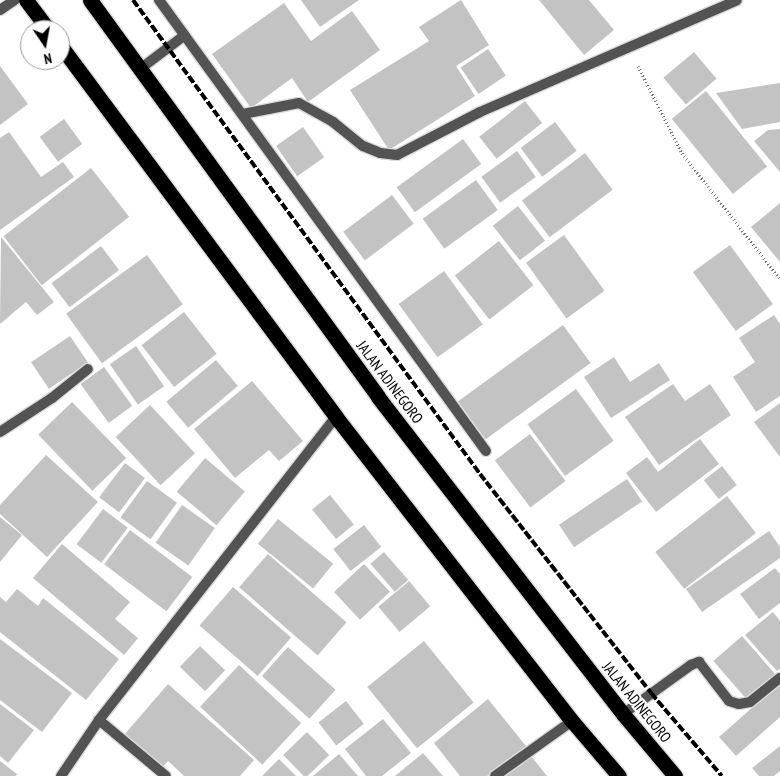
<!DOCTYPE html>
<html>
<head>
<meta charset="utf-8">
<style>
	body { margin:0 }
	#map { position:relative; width:780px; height:776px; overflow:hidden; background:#fff; font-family:"PT Sans Narrow",sans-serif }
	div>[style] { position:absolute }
	.building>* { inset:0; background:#c3c3c3; transform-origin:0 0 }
	.path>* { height:3px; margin-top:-1.5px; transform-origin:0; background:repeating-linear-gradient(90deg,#757575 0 1px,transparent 0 3.5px) }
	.roads { filter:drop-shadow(1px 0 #dbdbdb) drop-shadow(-1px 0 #dbdbdb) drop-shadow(0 1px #dbdbdb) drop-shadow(0 -1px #dbdbdb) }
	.street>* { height:10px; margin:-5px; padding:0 5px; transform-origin:5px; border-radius:5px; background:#535353 }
	.highway>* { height:15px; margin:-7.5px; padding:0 7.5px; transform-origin:7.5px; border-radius:7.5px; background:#000 }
	.rail>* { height:4px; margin-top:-2px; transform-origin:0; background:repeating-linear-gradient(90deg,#000 0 8px,transparent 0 10.5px) }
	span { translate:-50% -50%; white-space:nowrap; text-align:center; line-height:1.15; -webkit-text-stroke:4px #fff; paint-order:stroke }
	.street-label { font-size:15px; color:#000 }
	.north { position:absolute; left:20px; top:20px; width:50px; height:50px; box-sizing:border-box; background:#fff; border:1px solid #999; border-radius:50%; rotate:168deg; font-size:14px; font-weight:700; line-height:20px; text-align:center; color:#000 }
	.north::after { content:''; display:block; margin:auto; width:18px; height:22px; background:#000; clip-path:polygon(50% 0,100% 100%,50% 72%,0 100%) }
</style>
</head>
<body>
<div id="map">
	<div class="building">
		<i style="clip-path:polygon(301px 0,359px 0,320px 27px)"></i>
		<i style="clip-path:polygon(461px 0,489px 45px,456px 66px,475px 96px,389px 150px,350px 90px,429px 41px,419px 27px)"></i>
		<i style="clip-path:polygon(539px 0,589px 0,614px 30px,584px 55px)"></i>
		<i style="clip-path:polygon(284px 3px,311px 41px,352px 11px,380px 50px,308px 102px,292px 78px,251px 108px,212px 54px)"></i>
		<i style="left:488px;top:49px;width:32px;height:33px;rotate:56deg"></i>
		<i style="left:694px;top:52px;width:35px;height:40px;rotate:50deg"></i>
		<i style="clip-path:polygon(0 66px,28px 104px,0 125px)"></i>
		<i style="clip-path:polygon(780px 83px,780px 122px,742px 129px,716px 93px)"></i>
		<i style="left:706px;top:91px;width:97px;height:44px;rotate:51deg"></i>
		<i style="left:525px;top:101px;width:28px;height:58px;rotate:52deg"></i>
		<i style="left:64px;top:119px;width:31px;height:30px;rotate:54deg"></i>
		<i style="left:555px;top:122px;width:36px;height:43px;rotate:53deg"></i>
		<i style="left:303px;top:127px;width:37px;height:33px;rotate:55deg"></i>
		<i style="clip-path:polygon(780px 129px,780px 172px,754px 141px,768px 130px)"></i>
		<i style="clip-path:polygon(9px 132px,41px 177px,63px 162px,74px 177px,0 230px,0 138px)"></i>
		<i style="left:463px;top:139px;width:31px;height:82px;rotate:54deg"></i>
		<i style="left:517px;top:151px;width:32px;height:44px;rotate:54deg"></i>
		<i style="left:585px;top:153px;width:46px;height:79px;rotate:53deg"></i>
		<i style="left:91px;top:168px;width:62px;height:111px;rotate:52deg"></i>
		<i style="left:476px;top:180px;width:37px;height:66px;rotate:54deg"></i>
		<i style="left:392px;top:195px;width:36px;height:61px;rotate:53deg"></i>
		<i style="clip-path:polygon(780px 203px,780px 262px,751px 227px)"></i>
		<i style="left:518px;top:206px;width:44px;height:32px;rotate:52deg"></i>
		<i style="left:564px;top:235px;width:69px;height:47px;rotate:54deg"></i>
		<i style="clip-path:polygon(1px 237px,54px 302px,37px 315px,26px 302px,0 324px)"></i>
		<i style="left:499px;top:241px;width:56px;height:56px;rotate:52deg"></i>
		<i style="left:730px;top:245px;width:73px;height:46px;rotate:54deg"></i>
		<i style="left:101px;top:246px;width:30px;height:62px;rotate:53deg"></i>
		<i style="left:147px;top:255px;width:61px;height:100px;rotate:54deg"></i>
		<i style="left:444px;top:271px;width:66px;height:56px;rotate:54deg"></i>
		<i style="left:184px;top:312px;width:53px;height:54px;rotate:52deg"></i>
		<i style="clip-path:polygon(774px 315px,780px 324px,780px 396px,756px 412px,733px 377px,755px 362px,739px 338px)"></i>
		<i style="left:563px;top:325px;width:47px;height:130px;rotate:54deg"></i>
		<i style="left:70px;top:336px;width:32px;height:47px;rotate:56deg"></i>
		<i style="left:136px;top:346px;width:49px;height:32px;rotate:55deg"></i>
		<i style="clip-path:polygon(614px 357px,630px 382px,659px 363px,670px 380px,611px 418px,584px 377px)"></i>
		<i style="left:216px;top:360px;width:34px;height:65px;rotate:50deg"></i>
		<i style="left:104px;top:367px;width:48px;height:29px;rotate:54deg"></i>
		<i style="clip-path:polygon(252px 381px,303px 441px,279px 461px,269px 450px,235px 478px,194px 429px)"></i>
		<i style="clip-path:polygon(673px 384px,685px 401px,710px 384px,731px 415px,659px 465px,625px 417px)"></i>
		<i style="left:576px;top:389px;width:64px;height:60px;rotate:54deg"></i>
		<i style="left:72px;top:402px;width:78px;height:47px;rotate:46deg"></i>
		<i style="clip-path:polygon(780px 403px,780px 457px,754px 422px)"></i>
		<i style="left:150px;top:405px;width:66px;height:47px;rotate:47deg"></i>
		<i style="left:530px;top:434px;width:59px;height:44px;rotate:53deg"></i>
		<i style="clip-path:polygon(700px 439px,719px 464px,656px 512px,626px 473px,647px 457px,658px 472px)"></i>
		<i style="clip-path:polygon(46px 455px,98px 502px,47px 557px,0 514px,0 505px)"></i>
		<i style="left:205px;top:458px;width:52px;height:44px;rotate:40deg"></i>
		<i style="left:125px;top:463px;width:25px;height:43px;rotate:37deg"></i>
		<i style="left:722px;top:466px;width:24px;height:23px;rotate:52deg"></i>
		<i style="left:627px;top:479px;width:27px;height:82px;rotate:56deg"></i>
		<i style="left:147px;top:481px;width:37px;height:45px;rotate:36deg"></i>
		<i style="left:330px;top:495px;width:38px;height:23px;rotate:51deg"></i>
		<i style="left:727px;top:496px;width:47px;height:91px;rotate:52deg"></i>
		<i style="left:182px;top:505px;width:40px;height:46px;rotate:35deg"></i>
		<i style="left:103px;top:509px;width:31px;height:44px;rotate:37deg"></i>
		<i style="clip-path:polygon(0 517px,22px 535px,0 562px)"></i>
		<i style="left:278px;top:519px;width:71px;height:32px;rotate:39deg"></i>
		<i style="left:364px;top:525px;width:28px;height:39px;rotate:52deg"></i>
		<i style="left:130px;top:530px;width:78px;height:43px;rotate:37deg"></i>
		<i style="clip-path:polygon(769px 531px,780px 547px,780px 558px,702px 612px,686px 589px)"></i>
		<i style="clip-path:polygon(62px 544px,130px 602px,115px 619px,138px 638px,124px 655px,33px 578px)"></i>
		<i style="left:384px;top:552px;width:37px;height:18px;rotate:49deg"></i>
		<i style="left:268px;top:554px;width:104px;height:44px;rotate:41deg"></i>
		<i style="left:364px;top:564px;width:38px;height:41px;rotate:47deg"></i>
		<i style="clip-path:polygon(775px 568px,780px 574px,780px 603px,759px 619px,740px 594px)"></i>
		<i style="left:409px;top:581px;width:33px;height:40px;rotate:50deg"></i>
		<i style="left:233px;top:587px;width:77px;height:51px;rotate:41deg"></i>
		<i style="clip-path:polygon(17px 589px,38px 606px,43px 598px,119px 659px,86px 700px,0 632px,0 597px,6px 602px)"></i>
		<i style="clip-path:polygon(773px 612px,780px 621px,780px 669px,777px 671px,745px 635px)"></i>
		<i style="left:742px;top:636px;width:52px;height:38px;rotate:49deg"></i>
		<i style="clip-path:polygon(0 639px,72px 693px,42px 732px,0 700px)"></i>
		<i style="left:424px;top:641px;width:79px;height:73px;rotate:51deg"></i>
		<i style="left:200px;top:646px;width:35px;height:29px;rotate:44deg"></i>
		<i style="left:288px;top:647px;width:64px;height:39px;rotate:42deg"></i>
		<i style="left:239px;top:665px;width:85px;height:57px;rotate:43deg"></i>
		<i style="clip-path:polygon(780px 683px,780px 717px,736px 756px,719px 737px)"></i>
		<i style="clip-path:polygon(168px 684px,254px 760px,240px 776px,184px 776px,168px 761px,162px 768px,124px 735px)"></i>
		<i style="clip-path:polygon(488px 699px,526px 746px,487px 776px,460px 776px,434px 743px)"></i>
		<i style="left:346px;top:701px;width:29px;height:35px;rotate:52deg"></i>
		<i style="clip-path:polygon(0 704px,34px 730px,8px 763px,0 756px)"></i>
		<i style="clip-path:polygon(383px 719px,411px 753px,382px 776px,366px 776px,345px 749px)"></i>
		<i style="left:307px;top:732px;width:32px;height:33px;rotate:46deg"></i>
		<i style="clip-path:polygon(780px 746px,780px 771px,774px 776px,759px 776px,752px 768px)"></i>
		<i style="clip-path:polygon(423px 753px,443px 776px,395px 776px)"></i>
		<i style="clip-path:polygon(339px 754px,358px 776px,313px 776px)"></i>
		<i style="clip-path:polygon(531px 756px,547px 776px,505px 776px)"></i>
		<i style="clip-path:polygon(279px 759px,296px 776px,262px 776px)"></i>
		<i style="clip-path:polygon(0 761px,17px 774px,16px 776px,0 776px)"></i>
	</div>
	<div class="path">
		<i style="left:638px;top:66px;width:97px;rotate:63.2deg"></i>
		<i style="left:682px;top:153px;width:160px;rotate:52.1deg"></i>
	</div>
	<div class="roads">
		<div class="street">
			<i style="left:159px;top:0;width:557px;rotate:54.06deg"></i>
			<i style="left:0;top:10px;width:18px;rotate:-34deg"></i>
			<i style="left:140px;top:69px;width:56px;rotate:-37.1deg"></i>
			<i style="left:243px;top:114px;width:57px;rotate:-11.1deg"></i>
			<i style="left:299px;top:103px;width:39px;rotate:29deg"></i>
			<i style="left:333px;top:122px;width:38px;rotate:39deg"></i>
			<i style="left:363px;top:146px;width:18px;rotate:22deg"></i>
			<i style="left:380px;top:153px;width:17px;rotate:7deg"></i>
			<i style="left:397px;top:155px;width:93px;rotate:-27.4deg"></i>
			<i style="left:480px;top:112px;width:280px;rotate:-23.5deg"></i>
			<i style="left:0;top:432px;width:62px;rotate:-33.2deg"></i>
			<i style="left:52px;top:398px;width:46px;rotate:-38.9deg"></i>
			<i style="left:623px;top:714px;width:84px;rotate:-35.8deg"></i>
			<i style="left:691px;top:665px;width:9px;rotate:-21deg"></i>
			<i style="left:699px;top:662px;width:49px;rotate:52.4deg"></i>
			<i style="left:729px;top:701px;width:10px;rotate:17deg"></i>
			<i style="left:739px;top:704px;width:11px;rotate:-10deg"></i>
			<i style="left:750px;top:702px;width:38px;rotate:-39deg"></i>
			<i style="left:99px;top:720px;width:87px;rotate:39.9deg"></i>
			<i style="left:61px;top:776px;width:68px;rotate:-55.8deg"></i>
			<i style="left:99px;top:720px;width:385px;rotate:-52deg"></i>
			<i style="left:495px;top:776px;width:95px;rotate:-35.5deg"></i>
		</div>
		<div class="highway">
			<i style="left:26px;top:0;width:38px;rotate:53deg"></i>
			<i style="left:90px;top:0;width:490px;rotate:54deg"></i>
			<i style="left:378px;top:397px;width:401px;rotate:52.3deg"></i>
			<i style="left:623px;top:714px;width:81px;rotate:50deg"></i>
			<i style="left:60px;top:45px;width:463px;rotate:53.4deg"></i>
			<i style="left:336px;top:417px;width:385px;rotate:52.2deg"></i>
			<i style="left:572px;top:721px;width:72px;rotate:49.5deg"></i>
		</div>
	</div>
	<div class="rail">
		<i style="left:133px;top:0;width:587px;rotate:53.79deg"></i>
		<i style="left:480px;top:474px;width:278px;rotate:52deg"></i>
		<i style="left:651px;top:693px;width:109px;rotate:49.5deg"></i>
	</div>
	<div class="street-label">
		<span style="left:390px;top:382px;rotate:53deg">JALAN ADINEGORO</span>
		<span style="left:637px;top:702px;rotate:51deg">JALAN ADINEGORO</span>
	</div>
	<div class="north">N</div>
</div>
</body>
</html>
